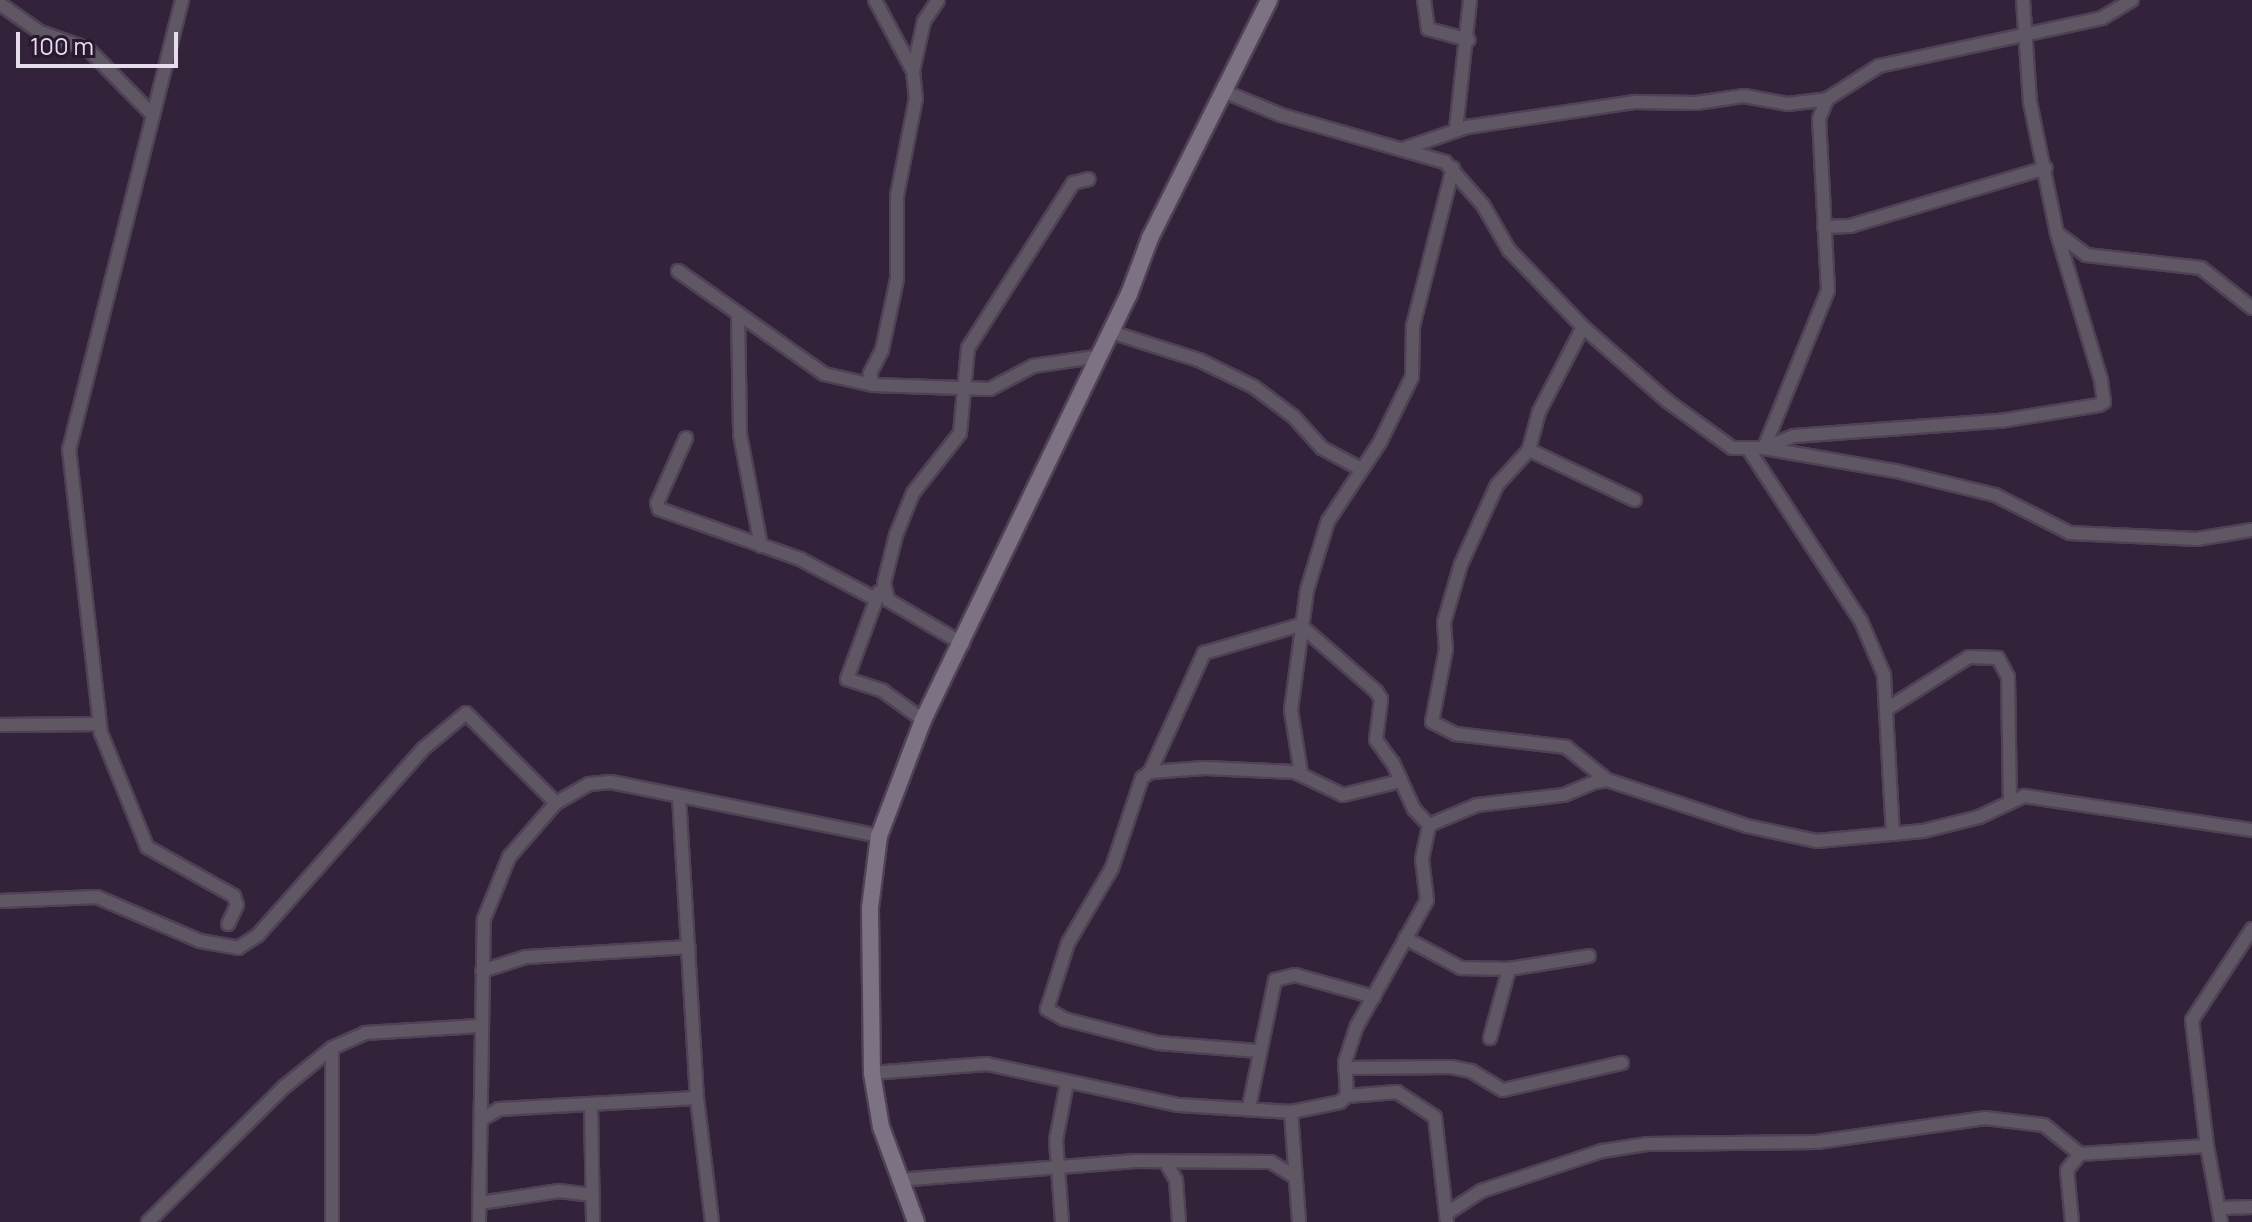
<!DOCTYPE html>
<html>
<head>
<meta charset="utf-8">
<style>
	body { margin:0 }
	#map { position:relative; width:2252px; height:1222px; overflow:hidden; background:#32233a; font-family:Manrope,sans-serif }
	div>[style] { position:absolute }
	.roads { filter:drop-shadow(2px 0 #4f4156) drop-shadow(-2px 0 #4f4156) drop-shadow(0 2px #4f4156) drop-shadow(0 -2px #4f4156) }
	.street>* { height:12px; margin:-6px; padding:0 6px; transform-origin:6px; border-radius:6px; background:#5f5864 }
	.secondary>* { height:16px; margin:-8px; padding:0 8px; transform-origin:8px; border-radius:8px; background:#7d7284 }
	span { translate:-50% -50%; white-space:nowrap; text-align:center; line-height:1.15; -webkit-text-stroke:8px #281930; paint-order:stroke }
	.scale { position:absolute; left:16px; top:32px; width:162px; height:36px; box-sizing:border-box; border:4px solid #e6ddec; border-top:0; padding-left:10px; font-size:24px; line-height:28px; white-space:nowrap; color:#e6ddec; -webkit-text-stroke:6px #281930; paint-order:stroke }
</style>
</head>
<body>
<div id="map">
	<div class="roads">
		<div class="street">
			<i style="left:182px;top:0;width:463px;rotate:104.1deg"></i>
			<i style="left:69px;top:449px;width:286px;rotate:83.6deg"></i>
			<i style="left:101px;top:733px;width:123px;rotate:68deg"></i>
			<i style="left:147px;top:847px;width:100px;rotate:29.4deg"></i>
			<i style="left:234px;top:896px;width:9px;rotate:72deg"></i>
			<i style="left:237px;top:905px;width:21px;rotate:115deg"></i>
			<i style="left:875px;top:0;width:81px;rotate:61.8deg"></i>
			<i style="left:913px;top:71px;width:27px;rotate:84deg"></i>
			<i style="left:916px;top:98px;width:100px;rotate:101deg"></i>
			<i style="left:897px;top:196px;width:83px;rotate:90deg"></i>
			<i style="left:897px;top:279px;width:73px;rotate:101.9deg"></i>
			<i style="left:882px;top:350px;width:27px;rotate:117deg"></i>
			<i style="left:870px;top:374px;width:11px;rotate:75deg"></i>
			<i style="left:873px;top:385px;width:117px;rotate:2deg"></i>
			<i style="left:990px;top:389px;width:49px;rotate:-28.1deg"></i>
			<i style="left:1033px;top:366px;width:63px;rotate:-8.3deg"></i>
			<i style="left:1424px;top:0;width:29px;rotate:82deg"></i>
			<i style="left:1428px;top:29px;width:42px;rotate:15deg"></i>
			<i style="left:2023px;top:0;width:102px;rotate:86.1deg"></i>
			<i style="left:2030px;top:102px;width:134px;rotate:78.4deg"></i>
			<i style="left:2057px;top:233px;width:36px;rotate:37deg"></i>
			<i style="left:2086px;top:255px;width:116px;rotate:6.4deg"></i>
			<i style="left:2201px;top:268px;width:65px;rotate:38.1deg"></i>
			<i style="left:0;top:4px;width:49px;rotate:35deg"></i>
			<i style="left:40px;top:32px;width:51px;rotate:19.5deg"></i>
			<i style="left:88px;top:49px;width:90px;rotate:45.5deg"></i>
			<i style="left:913px;top:71px;width:51px;rotate:-77.6deg"></i>
			<i style="left:924px;top:21px;width:25px;rotate:-56deg"></i>
			<i style="left:1223px;top:91px;width:63px;rotate:22.5deg"></i>
			<i style="left:1281px;top:115px;width:171px;rotate:16deg"></i>
			<i style="left:1445px;top:162px;width:57px;rotate:48.5deg"></i>
			<i style="left:1483px;top:205px;width:52px;rotate:60deg"></i>
			<i style="left:1509px;top:250px;width:107px;rotate:46.1deg"></i>
			<i style="left:1583px;top:327px;width:111px;rotate:41.3deg"></i>
			<i style="left:1666px;top:400px;width:82px;rotate:36deg"></i>
			<i style="left:1732px;top:448px;width:32px"></i>
			<i style="left:1764px;top:448px;width:134px;rotate:9.9deg"></i>
			<i style="left:1896px;top:471px;width:102px;rotate:13.6deg"></i>
			<i style="left:1995px;top:495px;width:84px;rotate:26.9deg"></i>
			<i style="left:2070px;top:533px;width:127px;rotate:2.7deg"></i>
			<i style="left:2197px;top:539px;width:56px;rotate:-9.3deg"></i>
			<i style="left:1456px;top:129px;width:130px;rotate:-83.8deg"></i>
			<i style="left:1406px;top:148px;width:65px;rotate:-19deg"></i>
			<i style="left:1467px;top:127px;width:170px;rotate:-8.5deg"></i>
			<i style="left:1635px;top:102px;width:61px;rotate:0.9deg"></i>
			<i style="left:1696px;top:103px;width:49px;rotate:-8.3deg"></i>
			<i style="left:1744px;top:96px;width:45px;rotate:10.3deg"></i>
			<i style="left:1788px;top:104px;width:39px;rotate:-7deg"></i>
			<i style="left:1824px;top:227px;width:26px;rotate:-2deg"></i>
			<i style="left:1850px;top:226px;width:204px;rotate:-16.5deg"></i>
			<i style="left:678px;top:271px;width:179px;rotate:35.2deg"></i>
			<i style="left:824px;top:374px;width:50px;rotate:12.7deg"></i>
			<i style="left:738px;top:315px;width:119px;rotate:89deg"></i>
			<i style="left:740px;top:434px;width:114px;rotate:79.4deg"></i>
			<i style="left:1583px;top:327px;width:96px;rotate:117.4deg"></i>
			<i style="left:1539px;top:412px;width:39px;rotate:105deg"></i>
			<i style="left:1529px;top:450px;width:47px;rotate:132.4deg"></i>
			<i style="left:1497px;top:485px;width:87px;rotate:114.5deg"></i>
			<i style="left:1461px;top:564px;width:60px;rotate:106.3deg"></i>
			<i style="left:1444px;top:622px;width:27px;rotate:86deg"></i>
			<i style="left:1446px;top:649px;width:74px;rotate:100.9deg"></i>
			<i style="left:1432px;top:722px;width:27px;rotate:27deg"></i>
			<i style="left:1456px;top:734px;width:111px;rotate:6.7deg"></i>
			<i style="left:1566px;top:747px;width:53px;rotate:38.8deg"></i>
			<i style="left:1111px;top:332px;width:92px;rotate:17.7deg"></i>
			<i style="left:1199px;top:360px;width:61px;rotate:26.1deg"></i>
			<i style="left:1254px;top:387px;width:50px;rotate:36.9deg"></i>
			<i style="left:1294px;top:417px;width:42px;rotate:47.9deg"></i>
			<i style="left:1322px;top:448px;width:44px;rotate:28.3deg"></i>
			<i style="left:686px;top:438px;width:71px;rotate:114deg"></i>
			<i style="left:657px;top:503px;width:6px;rotate:72deg"></i>
			<i style="left:659px;top:509px;width:150px;rotate:19.5deg"></i>
			<i style="left:800px;top:559px;width:86px;rotate:27.8deg"></i>
			<i style="left:1764px;top:448px;width:170px;rotate:-67.9deg"></i>
			<i style="left:1828px;top:290px;width:171px;rotate:-93deg"></i>
			<i style="left:1819px;top:119px;width:22px;rotate:-68deg"></i>
			<i style="left:1827px;top:99px;width:62px;rotate:-32.4deg"></i>
			<i style="left:1879px;top:66px;width:228px;rotate:-12.1deg"></i>
			<i style="left:2102px;top:18px;width:35px;rotate:-31deg"></i>
			<i style="left:1764px;top:448px;width:32px;rotate:-22deg"></i>
			<i style="left:1794px;top:436px;width:207px;rotate:-4.2deg"></i>
			<i style="left:2000px;top:421px;width:100px;rotate:-9.2deg"></i>
			<i style="left:2099px;top:405px;width:6px;rotate:-31deg"></i>
			<i style="left:2104px;top:402px;width:22px;rotate:-98deg"></i>
			<i style="left:2101px;top:380px;width:153px;rotate:-106.7deg"></i>
			<i style="left:1529px;top:450px;width:117px;rotate:25.3deg"></i>
			<i style="left:1749px;top:450px;width:204px;rotate:56.8deg"></i>
			<i style="left:1861px;top:621px;width:59px;rotate:66.9deg"></i>
			<i style="left:1884px;top:675px;width:159px;rotate:86.8deg"></i>
			<i style="left:879px;top:592px;width:93px;rotate:110.2deg"></i>
			<i style="left:847px;top:679px;width:38px;rotate:18deg"></i>
			<i style="left:883px;top:691px;width:49px;rotate:35.9deg"></i>
			<i style="left:963px;top:644px;width:87px;rotate:-149.6deg"></i>
			<i style="left:888px;top:600px;width:17px;rotate:-103deg"></i>
			<i style="left:884px;top:583px;width:49px;rotate:-76deg"></i>
			<i style="left:896px;top:535px;width:45px;rotate:-68deg"></i>
			<i style="left:913px;top:493px;width:76px;rotate:-51.9deg"></i>
			<i style="left:960px;top:433px;width:85px;rotate:-84.6deg"></i>
			<i style="left:968px;top:348px;width:196px;rotate:-57.5deg"></i>
			<i style="left:1073px;top:183px;width:16px;rotate:-14deg"></i>
			<i style="left:1887px;top:709px;width:97px;rotate:-32.4deg"></i>
			<i style="left:1969px;top:657px;width:29px;rotate:2deg"></i>
			<i style="left:1998px;top:658px;width:21px;rotate:62deg"></i>
			<i style="left:2008px;top:677px;width:122px;rotate:89.1deg"></i>
			<i style="left:0;top:725px;width:99px;rotate:-0.6deg"></i>
			<i style="left:1150px;top:772px;width:131px;rotate:-65.6deg"></i>
			<i style="left:1204px;top:653px;width:100px;rotate:-16.3deg"></i>
			<i style="left:1300px;top:625px;width:101px;rotate:41deg"></i>
			<i style="left:1376px;top:691px;width:9px;rotate:58deg"></i>
			<i style="left:1381px;top:699px;width:41px;rotate:97deg"></i>
			<i style="left:1376px;top:740px;width:29px;rotate:54deg"></i>
			<i style="left:1393px;top:763px;width:51px;rotate:65.5deg"></i>
			<i style="left:1414px;top:809px;width:22px;rotate:47deg"></i>
			<i style="left:1301px;top:773px;width:64px;rotate:-99deg"></i>
			<i style="left:1291px;top:710px;width:121px;rotate:-82.4deg"></i>
			<i style="left:1307px;top:590px;width:72px;rotate:-73.1deg"></i>
			<i style="left:1328px;top:521px;width:95px;rotate:-56.6deg"></i>
			<i style="left:1380px;top:442px;width:72px;rotate:-63.8deg"></i>
			<i style="left:1412px;top:377px;width:51px;rotate:-88.9deg"></i>
			<i style="left:1413px;top:326px;width:163px;rotate:-75.8deg"></i>
			<i style="left:679px;top:796px;width:303px;rotate:86.6deg"></i>
			<i style="left:697px;top:1098px;width:125px;rotate:83.1deg"></i>
			<i style="left:0;top:901px;width:97px;rotate:-2.4deg"></i>
			<i style="left:97px;top:897px;width:112px;rotate:23.1deg"></i>
			<i style="left:200px;top:941px;width:39px;rotate:10deg"></i>
			<i style="left:238px;top:948px;width:24px;rotate:-33deg"></i>
			<i style="left:258px;top:935px;width:249px;rotate:-48.4deg"></i>
			<i style="left:423px;top:749px;width:56px;rotate:-39.9deg"></i>
			<i style="left:466px;top:713px;width:127px;rotate:45deg"></i>
			<i style="left:1405px;top:938px;width:64px;rotate:28.2deg"></i>
			<i style="left:1461px;top:968px;width:48px;rotate:1.2deg"></i>
			<i style="left:1509px;top:969px;width:81px;rotate:-9.2deg"></i>
			<i style="left:482px;top:971px;width:46px;rotate:-17.7deg"></i>
			<i style="left:526px;top:957px;width:163px;rotate:-3.5deg"></i>
			<i style="left:1490px;top:1038px;width:72px;rotate:-74.6deg"></i>
			<i style="left:332px;top:1048px;width:174px;rotate:90deg"></i>
			<i style="left:1258px;top:1051px;width:100px;rotate:-175.4deg"></i>
			<i style="left:1158px;top:1043px;width:97px;rotate:-165.7deg"></i>
			<i style="left:1064px;top:1019px;width:20px;rotate:-150deg"></i>
			<i style="left:1047px;top:1009px;width:69px;rotate:-72.3deg"></i>
			<i style="left:1068px;top:943px;width:87px;rotate:-59.6deg"></i>
			<i style="left:1112px;top:868px;width:95px;rotate:-71.6deg"></i>
			<i style="left:1142px;top:778px;width:10px;rotate:-37deg"></i>
			<i style="left:1150px;top:772px;width:55px;rotate:-4.2deg"></i>
			<i style="left:1205px;top:768px;width:90px;rotate:2.5deg"></i>
			<i style="left:1295px;top:772px;width:53px;rotate:25.6deg"></i>
			<i style="left:1343px;top:795px;width:60px;rotate:-13.6deg"></i>
			<i style="left:1345px;top:1068px;width:106px;rotate:-0.5deg"></i>
			<i style="left:1451px;top:1067px;width:20px;rotate:11deg"></i>
			<i style="left:1471px;top:1071px;width:37px;rotate:31deg"></i>
			<i style="left:1503px;top:1090px;width:122px;rotate:-12.8deg"></i>
			<i style="left:872px;top:1073px;width:115px;rotate:-4.5deg"></i>
			<i style="left:987px;top:1064px;width:196px;rotate:12.1deg"></i>
			<i style="left:1179px;top:1105px;width:112px;rotate:3.6deg"></i>
			<i style="left:1291px;top:1112px;width:50px;rotate:-11.5deg"></i>
			<i style="left:1340px;top:1102px;width:9px;rotate:-41deg"></i>
			<i style="left:1347px;top:1096px;width:34px;rotate:-93deg"></i>
			<i style="left:1345px;top:1062px;width:38px;rotate:-72deg"></i>
			<i style="left:1357px;top:1026px;width:144px;rotate:-60.9deg"></i>
			<i style="left:1427px;top:900px;width:41px;rotate:-97deg"></i>
			<i style="left:1422px;top:859px;width:35px;rotate:-78deg"></i>
			<i style="left:1429px;top:825px;width:52px;rotate:-22.6deg"></i>
			<i style="left:1477px;top:805px;width:88px;rotate:-6.6deg"></i>
			<i style="left:1564px;top:795px;width:34px;rotate:-23deg"></i>
			<i style="left:1595px;top:782px;width:12px;rotate:-9deg"></i>
			<i style="left:1607px;top:780px;width:147px;rotate:18.2deg"></i>
			<i style="left:1747px;top:826px;width:72px;rotate:12.1deg"></i>
			<i style="left:1817px;top:841px;width:106px;rotate:-5.4deg"></i>
			<i style="left:1923px;top:831px;width:58px;rotate:-14deg"></i>
			<i style="left:1979px;top:817px;width:50px;rotate:-25deg"></i>
			<i style="left:2024px;top:796px;width:231px;rotate:8.5deg"></i>
			<i style="left:1347px;top:1096px;width:50px;rotate:-4.6deg"></i>
			<i style="left:1397px;top:1092px;width:45px;rotate:33.3deg"></i>
			<i style="left:1435px;top:1117px;width:106px;rotate:83.5deg"></i>
			<i style="left:591px;top:1106px;width:116px;rotate:89deg"></i>
			<i style="left:1249px;top:1107px;width:130px;rotate:-78.4deg"></i>
			<i style="left:1275px;top:980px;width:21px;rotate:-14deg"></i>
			<i style="left:1295px;top:975px;width:82px;rotate:15.6deg"></i>
			<i style="left:1291px;top:1112px;width:110px;rotate:85.8deg"></i>
			<i style="left:482px;top:1119px;width:20px;rotate:-30deg"></i>
			<i style="left:499px;top:1109px;width:198px;rotate:-3.2deg"></i>
			<i style="left:2207px;top:1146px;width:77px;rotate:79.6deg"></i>
			<i style="left:1165px;top:1161px;width:22px;rotate:60deg"></i>
			<i style="left:1176px;top:1180px;width:42px;rotate:85.9deg"></i>
			<i style="left:898px;top:1180px;width:238px;rotate:-4.6deg"></i>
			<i style="left:1135px;top:1161px;width:136px;rotate:0.4deg"></i>
			<i style="left:1271px;top:1162px;width:28px;rotate:32deg"></i>
			<i style="left:480px;top:1203px;width:80px;rotate:-8.6deg"></i>
			<i style="left:559px;top:1191px;width:34px;rotate:7deg"></i>
			<i style="left:2220px;top:1208px;width:32px;rotate:-2deg"></i>
			<i style="left:1446px;top:1214px;width:42px;rotate:-33.3deg"></i>
			<i style="left:1481px;top:1191px;width:127px;rotate:-18.3deg"></i>
			<i style="left:1602px;top:1151px;width:47px;rotate:-8.7deg"></i>
			<i style="left:1648px;top:1144px;width:169px;rotate:-0.7deg"></i>
			<i style="left:1817px;top:1142px;width:170px;rotate:-8.1deg"></i>
			<i style="left:1985px;top:1118px;width:59px;rotate:6.8deg"></i>
			<i style="left:2044px;top:1125px;width:46px;rotate:38.9deg"></i>
			<i style="left:148px;top:1222px;width:192px;rotate:-44.8deg"></i>
			<i style="left:284px;top:1087px;width:62px;rotate:-39.1deg"></i>
			<i style="left:332px;top:1048px;width:36px;rotate:-24deg"></i>
			<i style="left:365px;top:1033px;width:114px;rotate:-3.5deg"></i>
			<i style="left:479px;top:1222px;width:303px;rotate:-89.1deg"></i>
			<i style="left:484px;top:919px;width:67px;rotate:-68deg"></i>
			<i style="left:509px;top:857px;width:72px;rotate:-49deg"></i>
			<i style="left:556px;top:803px;width:38px;rotate:-30deg"></i>
			<i style="left:589px;top:784px;width:22px;rotate:-5deg"></i>
			<i style="left:611px;top:782px;width:273px;rotate:11.4deg"></i>
			<i style="left:1062px;top:1222px;width:82px;rotate:-94.2deg"></i>
			<i style="left:1056px;top:1140px;width:58px;rotate:-79.1deg"></i>
			<i style="left:2072px;top:1222px;width:52px;rotate:-95.5deg"></i>
			<i style="left:2067px;top:1170px;width:21px;rotate:-51deg"></i>
			<i style="left:2080px;top:1154px;width:127px;rotate:-3.6deg"></i>
			<i style="left:2207px;top:1146px;width:127px;rotate:-96.8deg"></i>
			<i style="left:2192px;top:1020px;width:109px;rotate:-56.6deg"></i>
		</div>
		<div class="secondary">
			<i style="left:916px;top:1222px;width:101px;rotate:-110.2deg"></i>
			<i style="left:881px;top:1127px;width:55px;rotate:-99.5deg"></i>
			<i style="left:872px;top:1073px;width:165px;rotate:-90.7deg"></i>
			<i style="left:870px;top:908px;width:73px;rotate:-82.9deg"></i>
			<i style="left:879px;top:836px;width:124px;rotate:-69.2deg"></i>
			<i style="left:923px;top:720px;width:473px;rotate:-64.2deg"></i>
			<i style="left:1129px;top:294px;width:60px;rotate:-69.4deg"></i>
			<i style="left:1150px;top:238px;width:266px;rotate:-63.4deg"></i>
		</div>
	</div>
	<div class="scale">100 m</div>
</div>
</body>
</html>
